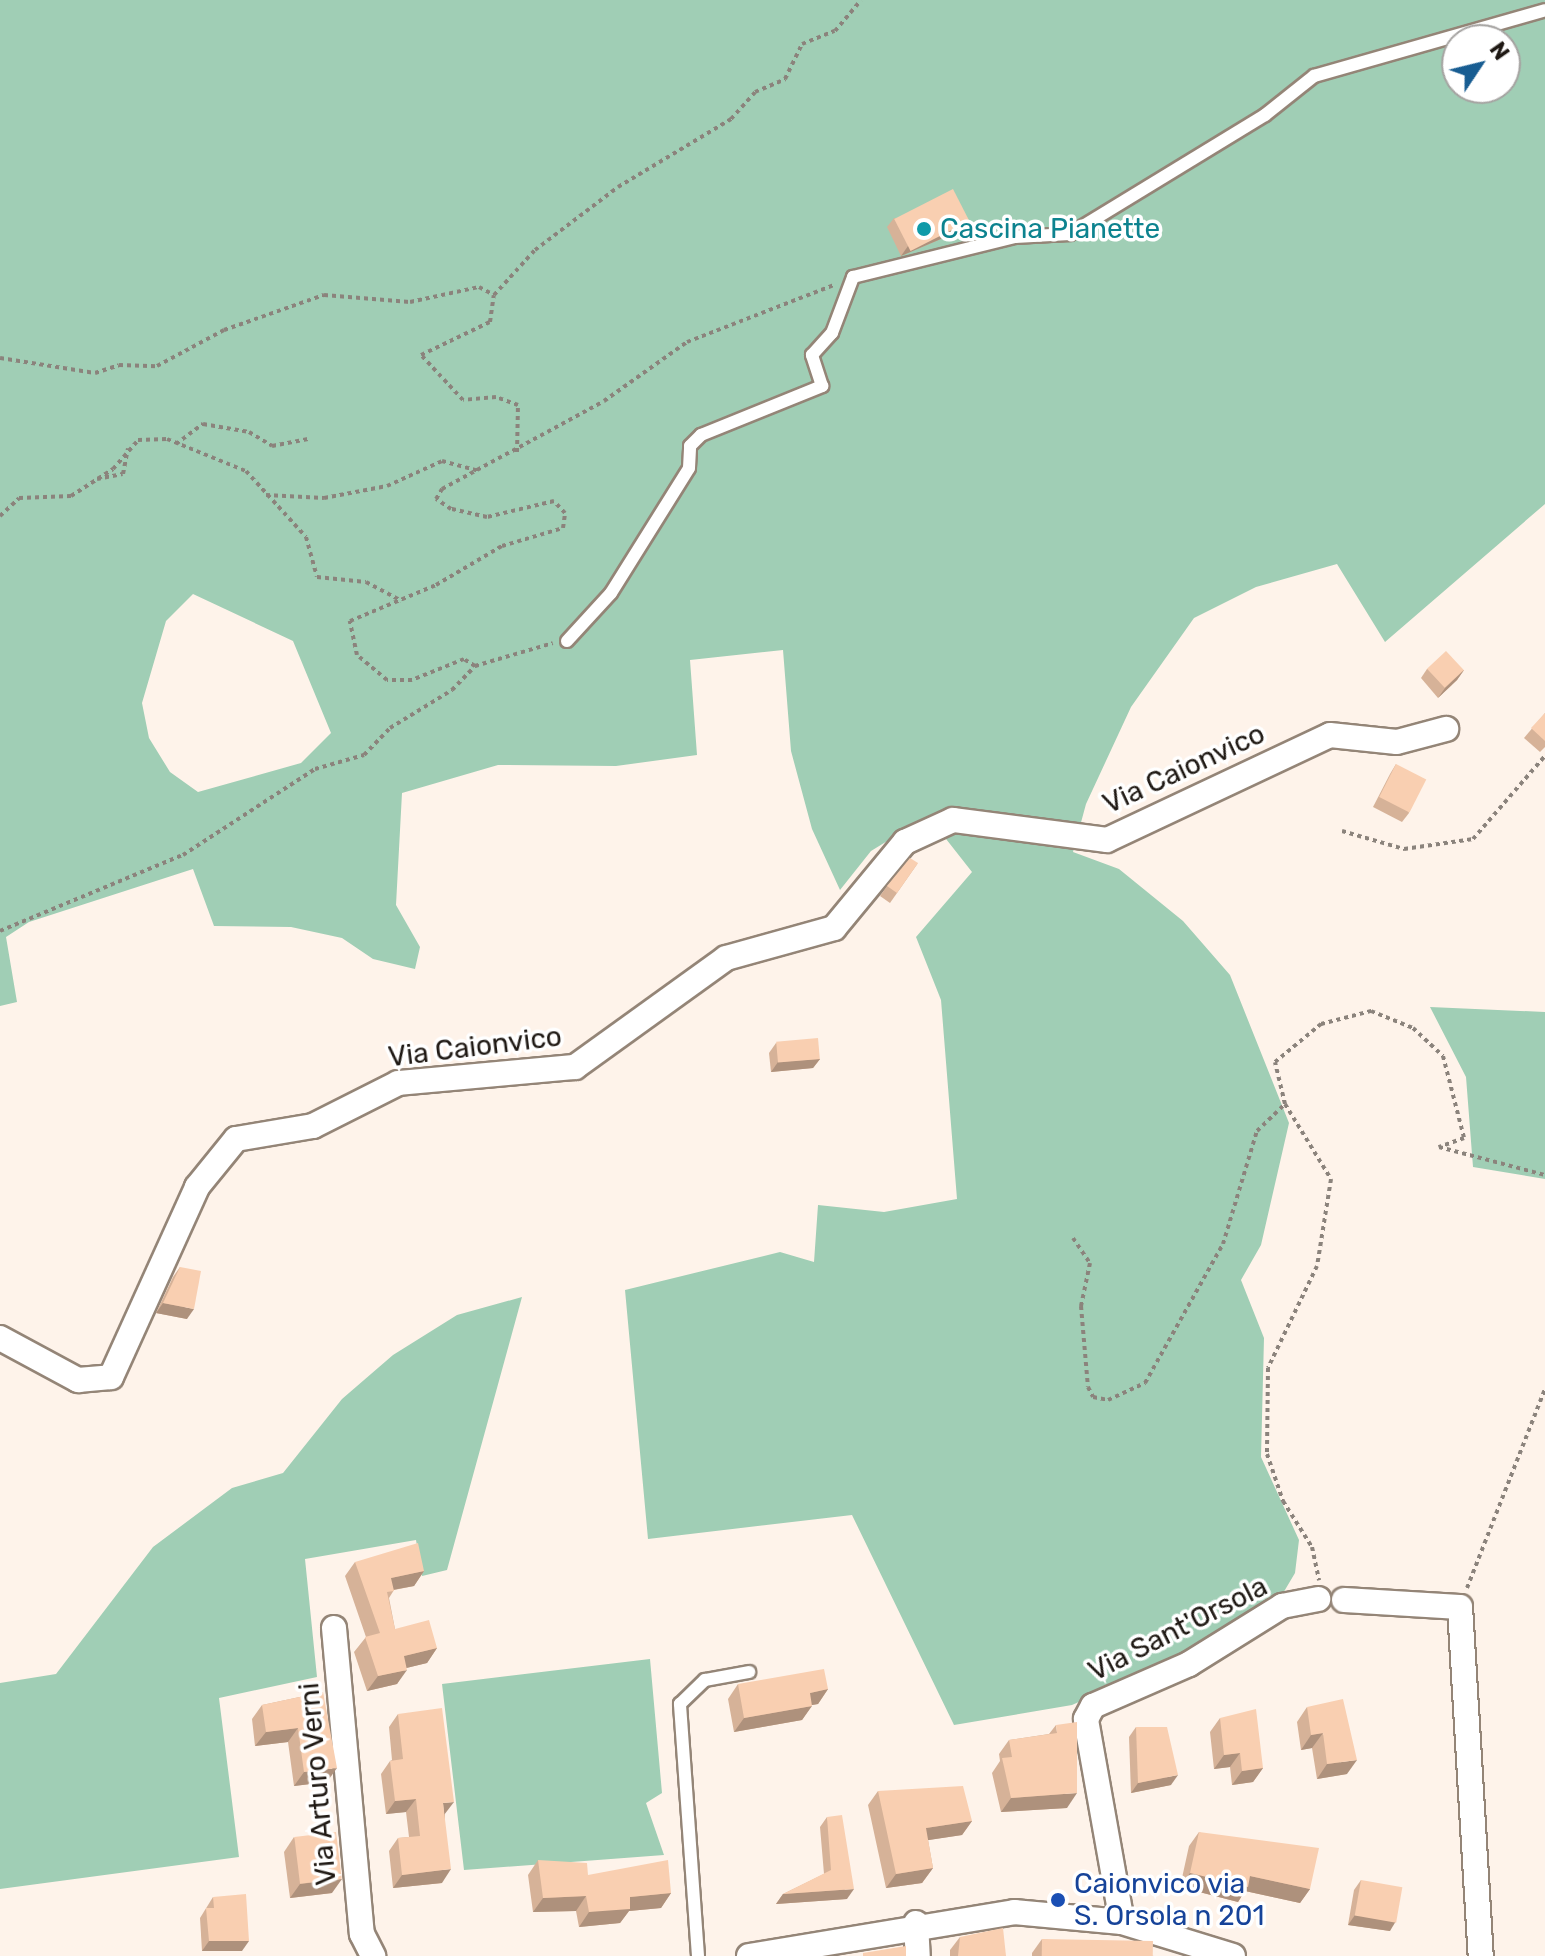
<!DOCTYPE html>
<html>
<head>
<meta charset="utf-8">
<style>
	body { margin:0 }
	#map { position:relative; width:1545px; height:1956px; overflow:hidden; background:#fef3ea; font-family:Rubik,sans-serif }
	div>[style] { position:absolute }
	.green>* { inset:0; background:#a0ceb5 }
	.path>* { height:4px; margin-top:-2px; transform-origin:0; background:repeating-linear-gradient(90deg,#8b837c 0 4px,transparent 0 8px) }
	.roads { filter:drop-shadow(2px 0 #948577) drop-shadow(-2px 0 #948577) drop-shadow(0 2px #948577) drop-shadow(0 -2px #948577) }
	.service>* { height:12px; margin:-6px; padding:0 6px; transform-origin:6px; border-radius:6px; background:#fff }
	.minor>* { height:24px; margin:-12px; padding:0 12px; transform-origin:12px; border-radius:12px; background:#fff }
	.wall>* { inset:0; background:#d6b298 }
	.shaded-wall>* { inset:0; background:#ae917c }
	.building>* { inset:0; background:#f9cfb1; transform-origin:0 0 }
	.dots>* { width:22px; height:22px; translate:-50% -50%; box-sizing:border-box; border:4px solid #fff; border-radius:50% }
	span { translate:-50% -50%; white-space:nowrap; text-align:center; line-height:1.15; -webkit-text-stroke:7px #fff; paint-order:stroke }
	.culture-label { font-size:28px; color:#0d838f }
	.left { translate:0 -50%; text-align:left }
	.street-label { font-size:28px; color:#1f1914 }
	.transit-label { font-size:28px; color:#164399 }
	.north { position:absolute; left:1441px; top:24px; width:80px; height:80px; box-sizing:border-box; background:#fff; border:2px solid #a5a3a1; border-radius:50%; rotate:55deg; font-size:22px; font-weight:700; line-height:32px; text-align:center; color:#1f1914 }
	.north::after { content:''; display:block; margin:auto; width:28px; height:36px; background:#185d92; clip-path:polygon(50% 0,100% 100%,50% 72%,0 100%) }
</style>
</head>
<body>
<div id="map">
	<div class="green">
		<i style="clip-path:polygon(evenodd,0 0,1545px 0,1545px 504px,1385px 642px,1337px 564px,1256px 587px,1194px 618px,1131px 707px,1086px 804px,1073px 852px,1119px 869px,1183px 921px,1230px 975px,1289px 1123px,1261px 1245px,1241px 1280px,1264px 1338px,1261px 1457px,1299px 1540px,1295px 1573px,1279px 1600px,1182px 1656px,1072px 1705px,954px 1725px,852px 1515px,648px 1539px,625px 1290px,780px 1252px,814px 1262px,818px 1205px,884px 1212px,957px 1199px,941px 1000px,916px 937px,972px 872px,928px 816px,871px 851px,840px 890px,812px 829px,791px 751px,783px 650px,690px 660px,697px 755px,616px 766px,498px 765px,402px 793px,396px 905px,420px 947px,415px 969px,373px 959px,342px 938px,291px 927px,214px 926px,193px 869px,29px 922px,6px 937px,17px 1002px,0 1006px,0 0,1457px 40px,1505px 40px,1505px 88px,1457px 88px,1457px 40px,0 0,193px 594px,293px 641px,331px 733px,301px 763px,198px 792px,170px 772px,149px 738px,142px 703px,166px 621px,193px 594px)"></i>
		<i style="clip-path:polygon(1430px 1007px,1545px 1012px,1545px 1179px,1473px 1167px,1466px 1077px)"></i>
		<i style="clip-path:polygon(522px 1297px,447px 1570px,422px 1576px,416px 1540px,305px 1559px,317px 1677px,219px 1698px,239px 1857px,0 1889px,0 1683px,56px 1674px,153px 1547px,232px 1488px,283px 1473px,342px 1399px,393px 1355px,457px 1315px)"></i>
		<i style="clip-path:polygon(650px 1659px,662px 1793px,646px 1803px,664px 1855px,464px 1870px,442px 1684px)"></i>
	</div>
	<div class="path">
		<i style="left:0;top:358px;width:96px;rotate:9deg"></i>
		<i style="left:95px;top:373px;width:25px;rotate:-18deg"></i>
		<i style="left:119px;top:365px;width:38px;rotate:2deg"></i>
		<i style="left:157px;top:366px;width:76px;rotate:-28.2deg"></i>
		<i style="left:224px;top:330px;width:106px;rotate:-19.3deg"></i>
		<i style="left:324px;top:295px;width:86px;rotate:4.7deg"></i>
		<i style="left:410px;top:302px;width:71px;rotate:-12.3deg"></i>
		<i style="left:479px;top:287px;width:17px;rotate:28deg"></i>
		<i style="left:176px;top:444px;width:34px;rotate:-37deg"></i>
		<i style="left:203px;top:424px;width:47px;rotate:9.9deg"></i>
		<i style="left:249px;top:432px;width:27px;rotate:31deg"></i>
		<i style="left:272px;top:446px;width:38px;rotate:-11deg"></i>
		<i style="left:517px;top:452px;width:47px;rotate:-88.8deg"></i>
		<i style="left:518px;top:405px;width:23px;rotate:-160deg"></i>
		<i style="left:496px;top:397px;width:33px;rotate:175deg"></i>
		<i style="left:463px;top:400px;width:62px;rotate:-133deg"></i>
		<i style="left:421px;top:355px;width:76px;rotate:-25.6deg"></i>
		<i style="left:490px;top:322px;width:27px;rotate:-82deg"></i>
		<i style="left:494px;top:295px;width:61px;rotate:-47.7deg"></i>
		<i style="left:535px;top:250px;width:104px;rotate:-37.2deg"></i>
		<i style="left:618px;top:187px;width:132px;rotate:-31deg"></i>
		<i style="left:731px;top:119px;width:36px;rotate:-48deg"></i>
		<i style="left:755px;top:92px;width:33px;rotate:-23deg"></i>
		<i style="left:785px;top:79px;width:39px;rotate:-64deg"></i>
		<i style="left:802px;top:44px;width:35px;rotate:-22deg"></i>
		<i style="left:835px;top:31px;width:40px;rotate:-50deg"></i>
		<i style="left:97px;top:479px;width:26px;rotate:-11deg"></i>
		<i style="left:123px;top:474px;width:26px;rotate:-79deg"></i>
		<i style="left:266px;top:495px;width:58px;rotate:3deg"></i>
		<i style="left:324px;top:498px;width:64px;rotate:-10.8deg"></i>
		<i style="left:387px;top:486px;width:60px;rotate:-24.4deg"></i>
		<i style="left:442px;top:461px;width:38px;rotate:15deg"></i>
		<i style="left:0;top:516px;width:26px;rotate:-43deg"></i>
		<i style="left:19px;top:498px;width:52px;rotate:-2.2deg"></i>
		<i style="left:71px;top:496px;width:50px;rotate:-32.7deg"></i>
		<i style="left:113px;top:469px;width:38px;rotate:-49deg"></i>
		<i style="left:138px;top:440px;width:29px;rotate:-2deg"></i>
		<i style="left:167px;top:439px;width:85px;rotate:22.1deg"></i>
		<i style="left:246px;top:471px;width:89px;rotate:47.7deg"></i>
		<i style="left:306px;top:537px;width:41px;rotate:74.6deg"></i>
		<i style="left:317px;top:577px;width:49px;rotate:5.8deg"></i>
		<i style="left:366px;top:582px;width:40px;rotate:28deg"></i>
		<i style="left:475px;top:666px;width:81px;rotate:-16.4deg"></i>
		<i style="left:1342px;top:831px;width:65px;rotate:16.2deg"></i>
		<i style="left:1404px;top:849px;width:70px;rotate:-8.2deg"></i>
		<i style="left:1473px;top:839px;width:110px;rotate:-49.1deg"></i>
		<i style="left:0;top:931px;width:198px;rotate:-22.6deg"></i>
		<i style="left:183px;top:855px;width:158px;rotate:-33.1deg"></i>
		<i style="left:315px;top:769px;width:51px;rotate:-15.9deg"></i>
		<i style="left:364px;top:755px;width:37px;rotate:-46deg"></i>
		<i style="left:390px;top:728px;width:73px;rotate:-31.5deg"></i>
		<i style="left:452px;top:690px;width:33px;rotate:-46deg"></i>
		<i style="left:475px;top:666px;width:13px;rotate:-148deg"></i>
		<i style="left:464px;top:659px;width:56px;rotate:158deg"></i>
		<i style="left:412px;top:680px;width:25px;rotate:180deg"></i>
		<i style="left:387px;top:680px;width:39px;rotate:-140deg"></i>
		<i style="left:357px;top:655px;width:35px;rotate:-102deg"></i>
		<i style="left:350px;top:621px;width:93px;rotate:-22.7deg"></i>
		<i style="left:436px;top:585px;width:77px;rotate:-30.6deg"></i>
		<i style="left:502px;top:546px;width:64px;rotate:-16.4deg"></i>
		<i style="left:563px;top:528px;width:15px;rotate:-82deg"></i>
		<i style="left:565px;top:513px;width:16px;rotate:-133deg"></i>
		<i style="left:554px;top:501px;width:69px;rotate:166.6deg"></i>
		<i style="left:487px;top:517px;width:37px;rotate:-167deg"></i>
		<i style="left:451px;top:509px;width:18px;rotate:-146deg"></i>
		<i style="left:436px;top:499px;width:12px;rotate:-59deg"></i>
		<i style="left:442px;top:489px;width:184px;rotate:-28.5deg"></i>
		<i style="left:604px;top:401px;width:102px;rotate:-35.4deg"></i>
		<i style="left:687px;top:342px;width:158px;rotate:-21.2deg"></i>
		<i style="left:1285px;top:1104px;width:88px;rotate:58.5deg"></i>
		<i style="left:1331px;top:1179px;width:88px;rotate:99.1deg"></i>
		<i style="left:1317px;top:1266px;width:113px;rotate:115.7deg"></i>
		<i style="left:1268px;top:1368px;width:86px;rotate:90.7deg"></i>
		<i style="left:1267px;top:1454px;width:50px;rotate:71.2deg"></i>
		<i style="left:1283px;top:1501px;width:54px;rotate:57.8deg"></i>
		<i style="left:1312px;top:1547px;width:34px;rotate:78deg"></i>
		<i style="left:1073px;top:1238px;width:30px;rotate:56deg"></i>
		<i style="left:1090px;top:1263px;width:44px;rotate:101.8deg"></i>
		<i style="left:1081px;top:1306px;width:81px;rotate:85.1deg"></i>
		<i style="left:1088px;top:1387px;width:11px;rotate:63deg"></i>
		<i style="left:1093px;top:1397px;width:15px;rotate:11deg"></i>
		<i style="left:1108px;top:1400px;width:41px;rotate:-24.7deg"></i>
		<i style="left:1145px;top:1383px;width:159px;rotate:-60.7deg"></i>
		<i style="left:1223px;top:1244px;width:118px;rotate:-73.3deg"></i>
		<i style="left:1257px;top:1131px;width:39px;rotate:-44deg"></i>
		<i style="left:1285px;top:1104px;width:43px;rotate:-103.4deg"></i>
		<i style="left:1275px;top:1062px;width:60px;rotate:-39.6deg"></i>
		<i style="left:1321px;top:1024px;width:52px;rotate:-14.6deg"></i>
		<i style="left:1371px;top:1011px;width:45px;rotate:22deg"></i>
		<i style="left:1413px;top:1028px;width:41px;rotate:43deg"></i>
		<i style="left:1443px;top:1056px;width:85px;rotate:75.6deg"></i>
		<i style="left:1464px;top:1138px;width:27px;rotate:160deg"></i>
		<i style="left:1439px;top:1147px;width:110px;rotate:14.8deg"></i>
		<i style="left:1467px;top:1588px;width:214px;rotate:-68.6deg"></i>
	</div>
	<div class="roads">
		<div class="service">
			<i style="left:567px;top:641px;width:65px;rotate:-47.5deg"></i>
			<i style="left:611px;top:593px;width:147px;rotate:-58deg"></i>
			<i style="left:689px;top:468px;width:22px;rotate:-87deg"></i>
			<i style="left:690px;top:446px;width:16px;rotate:-45deg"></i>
			<i style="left:701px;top:435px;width:131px;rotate:-22deg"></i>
			<i style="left:822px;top:386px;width:33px;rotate:-108deg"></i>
			<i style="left:812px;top:355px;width:30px;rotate:-48deg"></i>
			<i style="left:832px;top:333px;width:60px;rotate:-69.4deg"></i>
			<i style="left:853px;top:277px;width:167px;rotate:-13.9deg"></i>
			<i style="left:1015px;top:237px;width:55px;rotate:-3.1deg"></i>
			<i style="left:1070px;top:234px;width:228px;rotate:-31.4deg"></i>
			<i style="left:1265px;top:115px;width:63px;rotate:-38.5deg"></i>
			<i style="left:1314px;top:76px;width:240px;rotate:-15.9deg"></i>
			<i style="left:698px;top:1956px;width:253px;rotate:-94.1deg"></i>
			<i style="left:680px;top:1704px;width:35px;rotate:-44deg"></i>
			<i style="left:705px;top:1680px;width:45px;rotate:-10.3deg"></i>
		</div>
		<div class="minor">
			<i style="left:0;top:1338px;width:89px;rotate:28.3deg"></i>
			<i style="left:78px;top:1380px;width:33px;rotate:-5deg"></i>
			<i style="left:111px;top:1377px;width:209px;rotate:-65.6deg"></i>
			<i style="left:197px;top:1187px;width:62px;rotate:-50.9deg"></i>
			<i style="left:236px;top:1139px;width:78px;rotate:-9.6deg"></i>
			<i style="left:313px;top:1126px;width:95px;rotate:-26.8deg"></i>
			<i style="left:398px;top:1083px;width:178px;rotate:-5.2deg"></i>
			<i style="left:575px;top:1067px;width:186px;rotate:-35.8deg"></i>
			<i style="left:726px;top:958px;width:112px;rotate:-15.5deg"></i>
			<i style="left:834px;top:928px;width:112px;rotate:-50.5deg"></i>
			<i style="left:905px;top:842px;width:53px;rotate:-24.6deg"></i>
			<i style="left:953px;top:820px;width:155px;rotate:7.4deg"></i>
			<i style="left:1107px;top:840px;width:246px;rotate:-25.2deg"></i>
			<i style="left:1330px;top:735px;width:67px;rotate:6deg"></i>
			<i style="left:1397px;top:742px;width:51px;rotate:-14.9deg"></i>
			<i style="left:1344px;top:1600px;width:116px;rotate:3.5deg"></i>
			<i style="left:1460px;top:1607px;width:350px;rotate:86.6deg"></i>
			<i style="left:334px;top:1628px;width:307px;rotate:84.8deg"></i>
			<i style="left:362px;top:1934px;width:25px;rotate:63deg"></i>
			<i style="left:1122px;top:1922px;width:206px;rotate:-100.1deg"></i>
			<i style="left:1086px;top:1719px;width:15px;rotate:-62deg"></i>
			<i style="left:1093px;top:1706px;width:105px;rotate:-23.6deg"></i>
			<i style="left:1189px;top:1664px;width:110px;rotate:-31.9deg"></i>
			<i style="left:1282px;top:1606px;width:37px;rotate:-11deg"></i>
			<i style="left:916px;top:1923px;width:33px;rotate:87deg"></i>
			<i style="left:749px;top:1956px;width:269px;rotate:-9.4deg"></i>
			<i style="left:1014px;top:1912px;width:108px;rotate:5.3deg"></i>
			<i style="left:1122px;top:1922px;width:116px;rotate:17deg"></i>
		</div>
	</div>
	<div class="wall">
		<i style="clip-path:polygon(894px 218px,962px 230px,901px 256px,887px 227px)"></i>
		<i style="clip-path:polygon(1427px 669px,1464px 670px,1457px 680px,1438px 698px,1421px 678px)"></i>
		<i style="clip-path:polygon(1545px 713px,1545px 747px,1540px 752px,1524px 738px)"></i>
		<i style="clip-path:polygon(1396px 764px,1409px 813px,1402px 822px,1373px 807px,1390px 774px)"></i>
		<i style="clip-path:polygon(918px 863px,890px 903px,880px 896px,887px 886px)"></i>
		<i style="clip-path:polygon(776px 1043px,820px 1059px,813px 1068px,771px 1072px,769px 1053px)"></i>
		<i style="clip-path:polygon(180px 1267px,187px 1319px,156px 1313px,173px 1277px)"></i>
		<i style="clip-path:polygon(355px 1562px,424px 1571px,414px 1586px,394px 1590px,389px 1598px,395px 1629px,437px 1648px,427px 1663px,406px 1668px,397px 1684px,367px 1691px,354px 1652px,366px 1637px,345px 1576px)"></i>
		<i style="clip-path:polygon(738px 1684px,828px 1689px,818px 1704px,812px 1705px,802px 1720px,734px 1732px,728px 1699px)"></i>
		<i style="clip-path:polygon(323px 1692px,327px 1782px,294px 1786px,288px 1742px,255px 1746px,252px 1719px,262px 1705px)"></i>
		<i style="clip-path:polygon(1307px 1707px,1347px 1774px,1317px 1779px,1312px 1748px,1301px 1750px,1297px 1722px)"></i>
		<i style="clip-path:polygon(398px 1714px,445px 1815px,442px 1883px,393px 1888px,389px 1851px,398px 1838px,409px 1837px,406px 1812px,386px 1814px,381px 1774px,390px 1761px,392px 1760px,389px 1727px)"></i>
		<i style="clip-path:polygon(1220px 1718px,1263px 1768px,1253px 1782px,1232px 1785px,1230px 1767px,1214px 1769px,1210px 1732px)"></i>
		<i style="clip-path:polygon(1056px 1725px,1067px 1808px,1001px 1812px,992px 1773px,1000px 1761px,999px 1754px,1009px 1740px,1049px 1734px)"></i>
		<i style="clip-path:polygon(1136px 1727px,1171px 1785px,1131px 1793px,1129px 1737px)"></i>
		<i style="clip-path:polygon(878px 1791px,972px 1821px,962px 1835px,928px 1840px,933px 1868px,922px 1883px,886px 1888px,868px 1805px)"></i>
		<i style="clip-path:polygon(827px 1817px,847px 1899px,776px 1904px,783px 1894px,824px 1874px,820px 1827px)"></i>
		<i style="clip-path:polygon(1199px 1832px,1310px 1889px,1300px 1903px,1245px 1891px,1238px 1902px,1180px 1887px,1189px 1846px)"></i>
		<i style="clip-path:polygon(294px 1837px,332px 1893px,290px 1898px,284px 1852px)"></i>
		<i style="clip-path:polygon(538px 1860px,588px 1875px,671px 1893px,661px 1908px,629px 1911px,620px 1923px,579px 1927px,576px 1911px,533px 1912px,528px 1875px)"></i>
		<i style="clip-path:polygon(1361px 1880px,1390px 1931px,1348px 1925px,1354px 1890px)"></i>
		<i style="clip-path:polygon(213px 1897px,242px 1951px,202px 1951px,200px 1918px)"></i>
		<i style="clip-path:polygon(960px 1937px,1006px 1956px,950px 1956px,950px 1950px)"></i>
		<i style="clip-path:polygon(1042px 1939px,1154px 1956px,1032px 1956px,1032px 1953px)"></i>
	</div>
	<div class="shaded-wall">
		<i style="clip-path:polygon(969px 221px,962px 230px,901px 256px,908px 246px)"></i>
		<i style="clip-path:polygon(1464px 670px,1457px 680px,1438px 698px,1445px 688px)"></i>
		<i style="clip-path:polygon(820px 1059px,813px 1068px,771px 1072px,778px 1062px)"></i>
		<i style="clip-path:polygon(163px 1303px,194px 1309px,187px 1319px,156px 1313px)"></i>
		<i style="clip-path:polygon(424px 1571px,414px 1586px,381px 1592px,391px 1578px)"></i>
		<i style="clip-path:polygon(437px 1648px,427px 1663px,394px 1671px,404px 1656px)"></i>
		<i style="clip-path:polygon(407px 1670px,397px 1684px,367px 1691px,378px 1676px)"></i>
		<i style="clip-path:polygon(828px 1689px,818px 1704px,800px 1707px,810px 1693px)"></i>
		<i style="clip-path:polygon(812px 1706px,802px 1720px,734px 1732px,744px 1718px)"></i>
		<i style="clip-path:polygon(298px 1728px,288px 1742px,255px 1746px,266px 1732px)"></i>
		<i style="clip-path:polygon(1323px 1733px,1312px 1748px,1301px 1750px,1311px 1735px)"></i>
		<i style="clip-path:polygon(1240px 1753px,1230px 1767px,1214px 1769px,1224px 1755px)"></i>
		<i style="clip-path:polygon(1357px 1760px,1347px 1774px,1317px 1779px,1327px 1764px)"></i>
		<i style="clip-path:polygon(337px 1768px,327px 1782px,294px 1786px,304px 1772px)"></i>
		<i style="clip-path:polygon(1263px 1768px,1253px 1782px,1232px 1785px,1242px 1771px)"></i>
		<i style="clip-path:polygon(1178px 1775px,1171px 1785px,1131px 1793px,1138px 1783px)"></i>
		<i style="clip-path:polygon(1077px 1793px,1067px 1808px,1001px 1812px,1011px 1798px)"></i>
		<i style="clip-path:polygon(416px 1799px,406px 1812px,386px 1814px,395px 1801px)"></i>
		<i style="clip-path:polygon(454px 1802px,444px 1815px,443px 1803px)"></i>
		<i style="clip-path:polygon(972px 1821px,962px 1835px,916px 1842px,926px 1828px)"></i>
		<i style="clip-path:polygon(933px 1868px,922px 1883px,886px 1888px,896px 1874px)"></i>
		<i style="clip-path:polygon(451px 1869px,442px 1883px,393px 1888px,402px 1875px)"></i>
		<i style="clip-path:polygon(1190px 1873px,1250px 1876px,1310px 1889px,1300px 1903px,1245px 1891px,1238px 1902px,1180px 1887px)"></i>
		<i style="clip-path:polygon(342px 1879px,332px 1893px,290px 1898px,300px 1884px)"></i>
		<i style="clip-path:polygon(854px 1889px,847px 1899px,776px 1904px,783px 1894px)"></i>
		<i style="clip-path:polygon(671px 1893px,661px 1908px,629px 1911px,620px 1923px,579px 1927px,589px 1912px,630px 1897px)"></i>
		<i style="clip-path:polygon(586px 1896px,576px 1911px,533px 1912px,543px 1898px)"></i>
		<i style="clip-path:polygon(1355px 1915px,1396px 1921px,1390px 1931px,1348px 1925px)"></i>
		<i style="clip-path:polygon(209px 1941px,249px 1941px,242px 1951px,202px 1951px)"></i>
	</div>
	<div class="building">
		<i style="left:953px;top:189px;width:36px;height:66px;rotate:63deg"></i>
		<i style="left:1446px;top:651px;width:26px;height:26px;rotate:47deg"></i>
		<i style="clip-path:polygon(1545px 713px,1545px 741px,1531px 728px)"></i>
		<i style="left:1396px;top:764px;width:34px;height:37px;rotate:27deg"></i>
		<i style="clip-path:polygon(910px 858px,918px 863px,897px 893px,887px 886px)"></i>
		<i style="left:818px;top:1038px;width:21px;height:42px;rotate:85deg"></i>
		<i style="clip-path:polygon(180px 1267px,201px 1271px,194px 1309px,163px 1303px)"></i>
		<i style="clip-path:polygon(418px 1543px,424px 1571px,391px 1578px,394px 1591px,387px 1592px,395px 1629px,429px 1620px,437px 1648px,404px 1656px,407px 1670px,378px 1676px,365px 1637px,380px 1633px,355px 1562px)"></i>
		<i style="clip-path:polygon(824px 1669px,828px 1689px,810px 1693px,812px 1706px,744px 1718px,738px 1684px)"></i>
		<i style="clip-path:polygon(323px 1692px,337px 1768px,304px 1772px,298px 1728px,266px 1732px,262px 1705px)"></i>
		<i style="clip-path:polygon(1343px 1699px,1357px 1760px,1327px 1764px,1323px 1733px,1311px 1735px,1307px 1707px)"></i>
		<i style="clip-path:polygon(442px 1708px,454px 1802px,443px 1803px,451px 1869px,402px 1875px,398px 1838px,420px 1836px,416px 1799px,395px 1801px,390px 1761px,403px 1759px,398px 1714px)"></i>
		<i style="clip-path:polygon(1256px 1709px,1263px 1768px,1242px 1771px,1240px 1753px,1224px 1755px,1220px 1718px)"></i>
		<i style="clip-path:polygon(1077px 1722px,1077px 1793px,1011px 1798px,1002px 1758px,1012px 1757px,1009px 1740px,1057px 1733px,1056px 1725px)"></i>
		<i style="clip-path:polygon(1136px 1727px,1167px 1727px,1178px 1775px,1138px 1783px)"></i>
		<i style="clip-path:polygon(963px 1786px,972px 1821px,926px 1828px,933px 1868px,896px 1874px,878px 1791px)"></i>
		<i style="clip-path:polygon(842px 1815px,854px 1889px,783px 1894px,831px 1870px,827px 1817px)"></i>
		<i style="left:336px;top:1832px;width:47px;height:42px;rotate:83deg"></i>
		<i style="clip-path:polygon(1199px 1832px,1319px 1848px,1310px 1889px,1250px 1876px,1248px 1887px,1190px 1873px)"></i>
		<i style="clip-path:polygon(538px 1860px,587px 1863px,588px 1875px,668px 1860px,671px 1893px,630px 1897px,630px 1909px,589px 1912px,586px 1896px,543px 1898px)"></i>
		<i style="left:1361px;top:1880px;width:42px;height:36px;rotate:10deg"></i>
		<i style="clip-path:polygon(246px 1894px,249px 1941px,209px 1941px,206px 1908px,214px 1908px,213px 1897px)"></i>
		<i style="clip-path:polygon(1003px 1928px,1006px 1956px,958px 1956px,960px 1937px)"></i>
		<i style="left:1042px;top:1939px;width:111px;height:17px;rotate:1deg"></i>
		<i style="clip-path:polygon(906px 1946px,906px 1956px,863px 1956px,863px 1953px)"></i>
	</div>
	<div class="dots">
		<i style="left:924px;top:229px;background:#0f9aa8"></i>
		<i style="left:1058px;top:1900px;background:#1a4fb4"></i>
	</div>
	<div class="culture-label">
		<span class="left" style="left:940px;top:229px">Cascina Pianette</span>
	</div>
	<div class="street-label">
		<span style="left:1184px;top:769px;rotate:-25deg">Via Caionvico</span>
		<span style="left:475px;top:1047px;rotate:-7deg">Via Caionvico</span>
		<span style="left:1178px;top:1629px;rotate:-27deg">Via Sant'Orsola</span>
		<span style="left:318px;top:1784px;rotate:-95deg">Via Arturo Verni</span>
	</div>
	<div class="transit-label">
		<span class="left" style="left:1074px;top:1900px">Caionvico via<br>S. Orsola n 201</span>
	</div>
	<div class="north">N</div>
</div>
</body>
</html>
